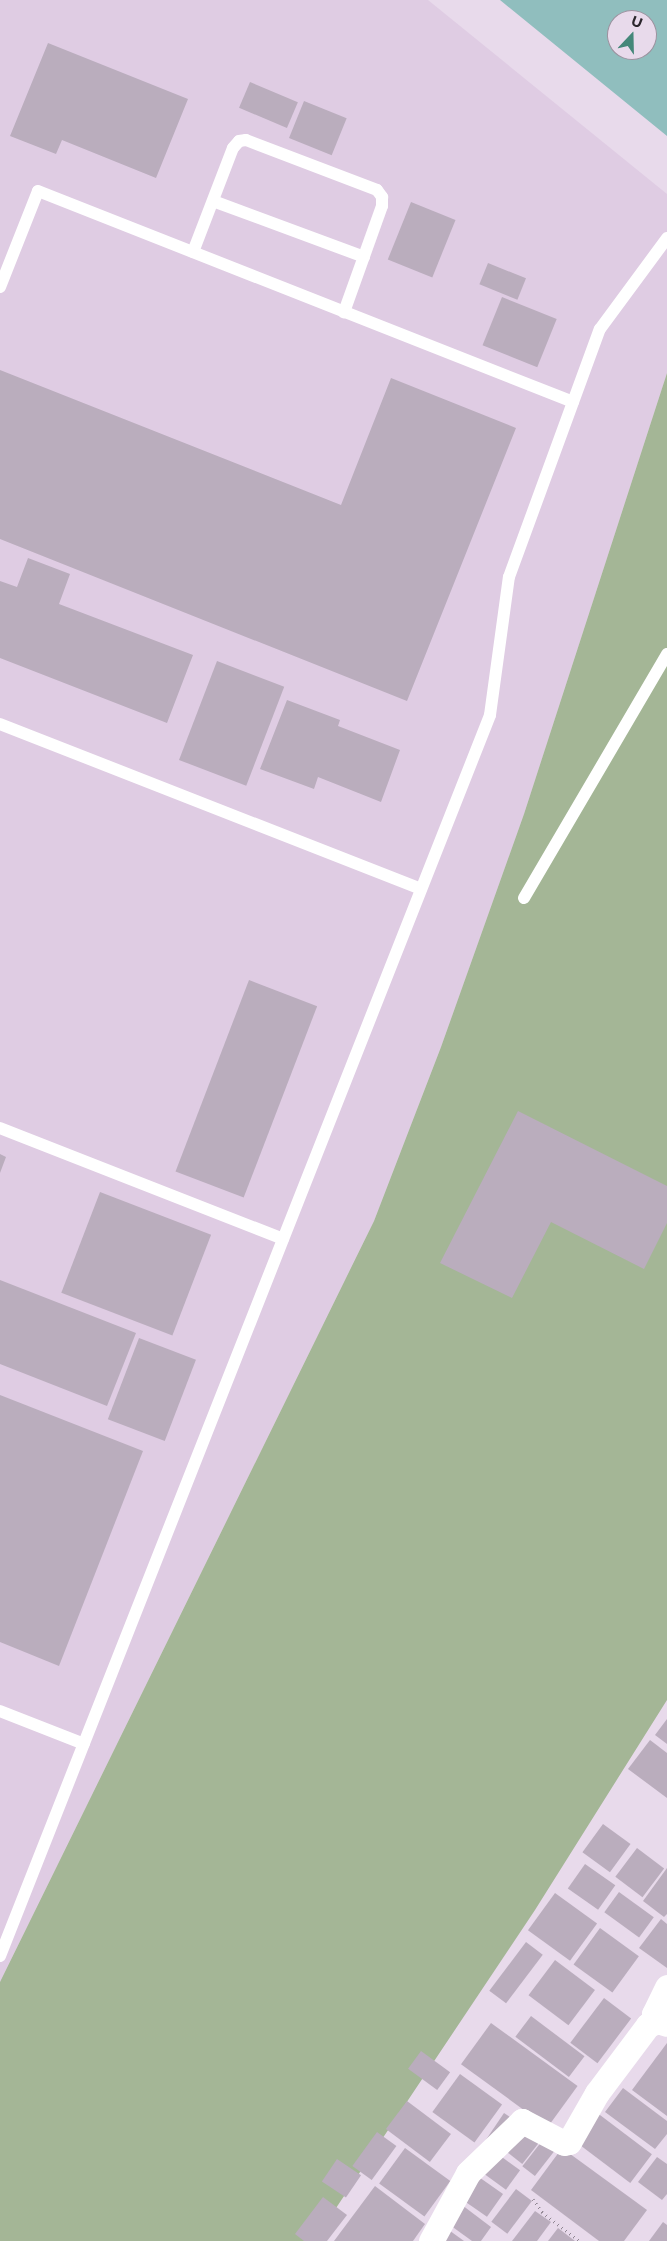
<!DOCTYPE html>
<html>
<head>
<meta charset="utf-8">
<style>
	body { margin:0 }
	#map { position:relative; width:667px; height:2241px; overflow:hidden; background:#e8daeb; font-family:Montserrat,sans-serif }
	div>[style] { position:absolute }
	.built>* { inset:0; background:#dfcce3 }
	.forest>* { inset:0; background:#a4b696 }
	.water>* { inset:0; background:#90bebe }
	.building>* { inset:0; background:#baadbd; transform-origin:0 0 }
	.path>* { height:3px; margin-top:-1.5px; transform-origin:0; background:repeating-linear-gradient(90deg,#908692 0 1px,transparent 0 5px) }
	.lane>* { height:12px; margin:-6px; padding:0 6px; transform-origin:6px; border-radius:6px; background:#fff }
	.street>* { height:25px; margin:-12.5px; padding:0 12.5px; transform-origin:12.5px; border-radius:12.5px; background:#fff }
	span { translate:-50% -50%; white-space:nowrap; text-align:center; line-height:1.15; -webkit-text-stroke:5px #e8daeb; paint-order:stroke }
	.north { position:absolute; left:607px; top:10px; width:50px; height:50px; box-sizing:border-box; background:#e8daeb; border:1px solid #9c929f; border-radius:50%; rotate:21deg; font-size:14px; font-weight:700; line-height:20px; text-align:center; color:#2b262c }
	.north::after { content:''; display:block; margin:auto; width:18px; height:22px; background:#448779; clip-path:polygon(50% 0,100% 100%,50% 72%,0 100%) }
</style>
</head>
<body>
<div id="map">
	<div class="built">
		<i style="clip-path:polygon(0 0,428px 0,667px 194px,667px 373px,524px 814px,441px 1047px,374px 1221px,0 1982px)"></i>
	</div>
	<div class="forest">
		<i style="clip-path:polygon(667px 373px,667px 1700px,535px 1910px,314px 2241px,0 2241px,0 1982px,374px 1221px,441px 1047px,524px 814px)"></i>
	</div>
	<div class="water">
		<i style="clip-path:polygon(evenodd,500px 0,667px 0,667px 136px,500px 0,617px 20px,647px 20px,647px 50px,617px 50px,617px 20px)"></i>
	</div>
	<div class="building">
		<i style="clip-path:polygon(48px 43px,188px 99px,156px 178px,62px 140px,56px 154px,10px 136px)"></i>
		<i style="left:250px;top:82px;width:52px;height:28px;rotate:23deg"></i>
		<i style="left:304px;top:101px;width:46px;height:40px;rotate:22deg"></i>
		<i style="left:411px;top:202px;width:48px;height:62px;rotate:22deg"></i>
		<i style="left:488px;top:263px;width:41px;height:23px;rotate:22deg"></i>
		<i style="left:502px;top:297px;width:59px;height:52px;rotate:22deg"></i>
		<i style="clip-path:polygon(0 370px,341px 505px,391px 378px,516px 428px,407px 701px,0 539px)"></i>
		<i style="clip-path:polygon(28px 558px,70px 574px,59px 604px,193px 655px,167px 723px,0 658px,0 581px,17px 587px)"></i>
		<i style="left:217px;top:661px;width:72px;height:106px;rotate:21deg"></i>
		<i style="clip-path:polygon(287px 700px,340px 720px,338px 726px,400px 750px,381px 802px,318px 777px,314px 789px,260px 769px)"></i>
		<i style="left:249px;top:980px;width:73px;height:205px;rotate:21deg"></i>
		<i style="clip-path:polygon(518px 1111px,667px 1186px,667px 1223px,644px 1269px,551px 1222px,512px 1298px,440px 1263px)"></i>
		<i style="clip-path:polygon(0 1154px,6px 1157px,0 1173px)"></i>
		<i style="left:100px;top:1192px;width:119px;height:108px;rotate:21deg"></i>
		<i style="clip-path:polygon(0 1280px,136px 1333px,107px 1406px,0 1364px)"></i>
		<i style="left:139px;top:1338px;width:61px;height:87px;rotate:21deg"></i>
		<i style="clip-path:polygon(0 1395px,143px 1451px,59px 1666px,0 1642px)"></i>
		<i style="clip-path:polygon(667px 1719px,667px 1744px,655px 1735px)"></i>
		<i style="clip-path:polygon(650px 1740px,667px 1753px,667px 1798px,628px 1769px)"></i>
		<i style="left:603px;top:1824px;width:34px;height:35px;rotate:36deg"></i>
		<i style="left:637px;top:1848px;width:34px;height:36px;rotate:37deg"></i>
		<i style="left:585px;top:1864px;width:37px;height:30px;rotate:35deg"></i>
		<i style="clip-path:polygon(667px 1868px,667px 1914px,664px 1917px,643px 1901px)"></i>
		<i style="left:619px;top:1892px;width:43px;height:25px;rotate:36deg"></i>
		<i style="left:555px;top:1893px;width:52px;height:46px;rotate:36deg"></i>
		<i style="clip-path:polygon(661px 1919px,667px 1924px,667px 1968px,639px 1948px)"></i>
		<i style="left:600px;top:1928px;width:48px;height:45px;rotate:36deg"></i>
		<i style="left:526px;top:1942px;width:21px;height:61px;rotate:37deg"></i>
		<i style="left:555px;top:1960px;width:50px;height:44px;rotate:37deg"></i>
		<i style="left:604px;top:1998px;width:34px;height:56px;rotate:37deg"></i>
		<i style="left:531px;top:2016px;width:67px;height:26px;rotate:37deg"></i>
		<i style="left:491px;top:2023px;width:107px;height:51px;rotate:36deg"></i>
		<i style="clip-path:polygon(667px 2043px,667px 2116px,632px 2090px)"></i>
		<i style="left:421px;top:2051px;width:36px;height:22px;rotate:36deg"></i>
		<i style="left:460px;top:2074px;width:52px;height:47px;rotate:36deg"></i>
		<i style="clip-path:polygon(623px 2088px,667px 2121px,667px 2134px,655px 2149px,605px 2112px)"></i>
		<i style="left:407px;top:2101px;width:55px;height:35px;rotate:37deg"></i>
		<i style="left:596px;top:2112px;width:70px;height:36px;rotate:37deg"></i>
		<i style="left:504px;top:2113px;width:11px;height:35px;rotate:34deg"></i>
		<i style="left:522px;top:2127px;width:23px;height:29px;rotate:38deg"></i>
		<i style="left:377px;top:2132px;width:24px;height:42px;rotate:36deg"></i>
		<i style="left:542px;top:2141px;width:16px;height:32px;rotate:38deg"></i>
		<i style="left:405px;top:2148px;width:56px;height:44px;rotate:36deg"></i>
		<i style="clip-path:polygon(562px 2148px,647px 2210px,624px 2241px,599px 2241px,531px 2190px)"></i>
		<i style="left:495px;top:2152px;width:31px;height:24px;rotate:36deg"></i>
		<i style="clip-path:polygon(657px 2157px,667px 2164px,667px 2194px,662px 2200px,638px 2182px)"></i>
		<i style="left:337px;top:2159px;width:29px;height:27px;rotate:34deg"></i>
		<i style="left:476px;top:2175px;width:33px;height:28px;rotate:35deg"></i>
		<i style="clip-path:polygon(375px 2186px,425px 2224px,413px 2241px,334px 2241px)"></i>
		<i style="left:516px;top:2189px;width:20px;height:41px;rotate:37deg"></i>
		<i style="clip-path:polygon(323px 2197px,347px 2215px,327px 2241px,304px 2241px,295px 2234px)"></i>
		<i style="clip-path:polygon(458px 2202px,491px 2227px,481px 2241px,472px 2241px,443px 2220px)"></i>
		<i style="clip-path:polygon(535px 2211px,551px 2222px,537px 2241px,512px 2241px)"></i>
		<i style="clip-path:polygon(663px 2222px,667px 2225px,667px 2241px,649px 2241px)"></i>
		<i style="clip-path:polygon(446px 2228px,464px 2241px,437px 2241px)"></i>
		<i style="clip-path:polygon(558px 2228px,575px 2241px,548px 2241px)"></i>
	</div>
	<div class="path">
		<i style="left:533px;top:2199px;width:16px;rotate:55deg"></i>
		<i style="left:542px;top:2212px;width:48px;rotate:37.3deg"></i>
	</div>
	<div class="lane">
		<i style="left:213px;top:201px;width:161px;rotate:20.3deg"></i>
		<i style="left:193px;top:252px;width:111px;rotate:-69deg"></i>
		<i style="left:233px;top:148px;width:9px;rotate:-49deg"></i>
		<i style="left:239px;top:141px;width:7px;rotate:-8deg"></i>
		<i style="left:246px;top:140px;width:140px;rotate:20.9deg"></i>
		<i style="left:377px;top:190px;width:9px;rotate:54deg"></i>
		<i style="left:382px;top:197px;width:9px;rotate:90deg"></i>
		<i style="left:382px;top:206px;width:113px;rotate:109.7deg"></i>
		<i style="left:0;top:287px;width:103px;rotate:-68.4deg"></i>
		<i style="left:38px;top:191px;width:575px;rotate:21.52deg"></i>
		<i style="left:0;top:724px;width:452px;rotate:21.4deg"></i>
		<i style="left:524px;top:898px;width:283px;rotate:-59.6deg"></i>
		<i style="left:0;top:1128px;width:304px;rotate:21.4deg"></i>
		<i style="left:0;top:1711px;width:90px;rotate:21.4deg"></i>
		<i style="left:0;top:1956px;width:1334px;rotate:-68.45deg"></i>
		<i style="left:490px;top:715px;width:139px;rotate:-82.2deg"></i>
		<i style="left:509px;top:577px;width:264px;rotate:-69.9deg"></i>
		<i style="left:600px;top:329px;width:113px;rotate:-53.6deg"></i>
	</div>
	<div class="street">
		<i style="left:654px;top:2022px;width:8px;rotate:-90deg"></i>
		<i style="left:654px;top:2014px;width:30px;rotate:-64deg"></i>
		<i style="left:431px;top:2241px;width:77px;rotate:-61.4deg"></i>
		<i style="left:468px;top:2173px;width:75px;rotate:-43.9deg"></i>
		<i style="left:522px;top:2121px;width:47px;rotate:27.6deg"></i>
		<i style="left:564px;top:2143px;width:5px;rotate:-11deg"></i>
		<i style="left:569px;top:2142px;width:56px;rotate:-60.3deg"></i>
		<i style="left:597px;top:2093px;width:85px;rotate:-53.1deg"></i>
		<i style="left:648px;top:2025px;width:11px;rotate:-22deg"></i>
		<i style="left:658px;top:2021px;width:9px;rotate:18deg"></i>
	</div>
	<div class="north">U</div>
</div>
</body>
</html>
